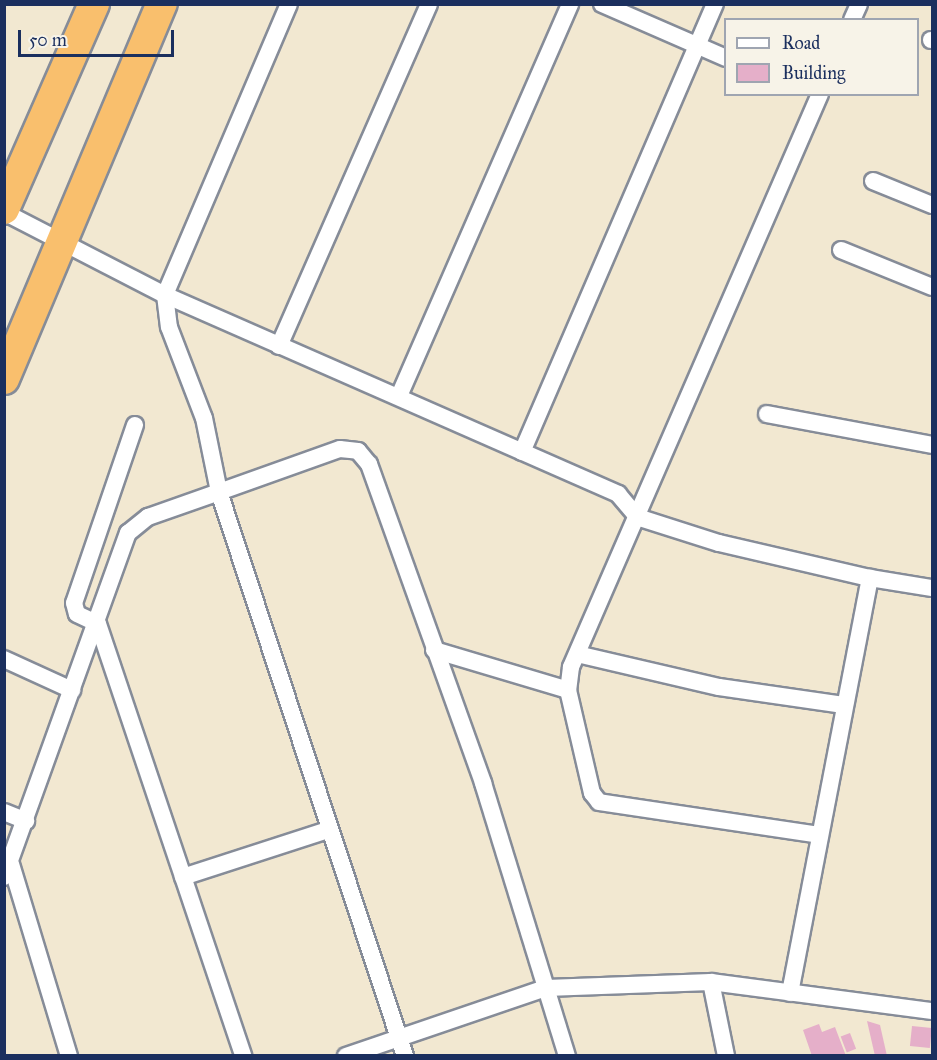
<!DOCTYPE html>
<html>
<head>
<meta charset="utf-8">
<style>
	body { margin:0 }
	#map { position:relative; width:937px; height:1060px; overflow:hidden; background:#f2e8d1; font-family:"IM FELL Great Primer",serif }
	div>[style] { position:absolute }
	.building>* { inset:0; background:#e5afc9; transform-origin:0 0 }
	.roads { filter:drop-shadow(2px 0 #868c98) drop-shadow(-2px 0 #868c98) drop-shadow(0 2px #868c98) drop-shadow(0 -2px #868c98) }
	.street>* { height:16px; margin:-8px; padding:0 8px; transform-origin:8px; border-radius:8px; background:#fff }
	.highway>* { height:30px; margin:-15px; padding:0 15px; transform-origin:15px; border-radius:15px; background:#f9bf6d }
	span { translate:-50% -50%; white-space:nowrap; text-align:center; line-height:1.15; -webkit-text-stroke:4.5px #f7f3e8; paint-order:stroke }
	.frame { position:absolute; inset:0; border:6px solid #1b2f5e; pointer-events:none }
	.legend { position:absolute; left:724px; top:18px; width:195px; height:78px; box-sizing:border-box; background:#f7f3e8; border:2px solid #9fa5b1; margin:0; padding:8px 10px; list-style:none; font-size:18px; color:#1b2f5e }
	.legend li { display:flex; align-items:center; gap:12px; height:30px }
	.legend b { width:30px; border:2px solid #9fa5b1 }
	.scale { position:absolute; left:18px; top:30px; width:156px; height:27px; box-sizing:border-box; border:3px solid #1b2f5e; border-top:0; padding-left:8px; font-size:18px; line-height:21px; white-space:nowrap; color:#1b2f5e; -webkit-text-stroke:4px #f7f3e8; paint-order:stroke }
</style>
</head>
<body>
<div id="map">
	<div class="building">
		<i style="clip-path:polygon(867px 1021px,880px 1025px,887px 1056px,875px 1056px)"></i>
		<i style="clip-path:polygon(819px 1024px,822px 1032px,835px 1027px,846px 1056px,812px 1056px,803px 1030px)"></i>
		<i style="left:912px;top:1026px;width:20px;height:20px;rotate:6deg"></i>
		<i style="left:850px;top:1033px;width:17px;height:10px;rotate:69deg"></i>
	</div>
	<div class="roads">
		<div class="street">
			<i style="left:289px;top:4px;width:316px;rotate:113.1deg"></i>
			<i style="left:165px;top:295px;width:32px;rotate:83deg"></i>
			<i style="left:169px;top:327px;width:97px;rotate:69deg"></i>
			<i style="left:204px;top:418px;width:76px;rotate:78.5deg"></i>
			<i style="left:219px;top:492px;width:594px;rotate:71.75deg"></i>
			<i style="left:602px;top:4px;width:135px;rotate:23.5deg"></i>
			<i style="left:852px;top:20px;width:17px;rotate:-66deg"></i>
			<i style="left:931px;top:40px;width:1px"></i>
			<i style="left:820px;top:94px;width:625px;rotate:113.49deg"></i>
			<i style="left:571px;top:667px;width:23px;rotate:97deg"></i>
			<i style="left:568px;top:690px;width:106px;rotate:76.9deg"></i>
			<i style="left:592px;top:793px;width:11px;rotate:52deg"></i>
			<i style="left:599px;top:802px;width:223px;rotate:8.5deg"></i>
			<i style="left:873px;top:181px;width:64px;rotate:22.1deg"></i>
			<i style="left:4px;top:212px;width:181px;rotate:27.3deg"></i>
			<i style="left:165px;top:295px;width:495px;rotate:23.7deg"></i>
			<i style="left:618px;top:494px;width:30px;rotate:50deg"></i>
			<i style="left:637px;top:517px;width:86px;rotate:17.6deg"></i>
			<i style="left:719px;top:543px;width:155px;rotate:13.1deg"></i>
			<i style="left:870px;top:578px;width:63px;rotate:9.2deg"></i>
			<i style="left:841px;top:250px;width:98px;rotate:22.1deg"></i>
			<i style="left:279px;top:346px;width:373px;rotate:-66.3deg"></i>
			<i style="left:399px;top:396px;width:428px;rotate:-66.4deg"></i>
			<i style="left:767px;top:414px;width:168px;rotate:10.6deg"></i>
			<i style="left:135px;top:425px;width:188px;rotate:108.9deg"></i>
			<i style="left:74px;top:603px;width:11px;rotate:75deg"></i>
			<i style="left:77px;top:614px;width:23px;rotate:25deg"></i>
			<i style="left:98px;top:624px;width:456px;rotate:71.4deg"></i>
			<i style="left:522px;top:452px;width:488px;rotate:-66.7deg"></i>
			<i style="left:434px;top:650px;width:140px;rotate:16.6deg"></i>
			<i style="left:577px;top:654px;width:146px;rotate:13.1deg"></i>
			<i style="left:719px;top:687px;width:126px;rotate:8.2deg"></i>
			<i style="left:4px;top:659px;width:75px;rotate:24.5deg"></i>
			<i style="left:4px;top:812px;width:24px;rotate:22deg"></i>
			<i style="left:11px;top:864px;width:201px;rotate:73.2deg"></i>
			<i style="left:4px;top:877px;width:366px;rotate:-70.2deg"></i>
			<i style="left:128px;top:533px;width:26px;rotate:-39deg"></i>
			<i style="left:148px;top:517px;width:75px;rotate:-19.4deg"></i>
			<i style="left:219px;top:492px;width:128px;rotate:-19.6deg"></i>
			<i style="left:340px;top:449px;width:18px;rotate:6deg"></i>
			<i style="left:358px;top:451px;width:17px;rotate:50deg"></i>
			<i style="left:369px;top:464px;width:339px;rotate:70.3deg"></i>
			<i style="left:483px;top:783px;width:286px;rotate:72.9deg"></i>
			<i style="left:183px;top:877px;width:152px;rotate:-18deg"></i>
			<i style="left:711px;top:982px;width:76px;rotate:78.5deg"></i>
			<i style="left:790px;top:993px;width:423px;rotate:-79.1deg"></i>
			<i style="left:346px;top:1056px;width:211px;rotate:-18.8deg"></i>
			<i style="left:546px;top:988px;width:165px;rotate:-2.1deg"></i>
			<i style="left:711px;top:982px;width:223px;rotate:7.5deg"></i>
		</div>
		<div class="highway">
			<i style="left:4px;top:209px;width:224px;rotate:-66.3deg"></i>
			<i style="left:4px;top:379px;width:407px;rotate:-67.2deg"></i>
		</div>
	</div>
	<div class="frame"></div>
	<ul class="legend">
	<li><b style="height:8px;background:#fff"></b>Road</li>
	<li><b style="height:16px;background:#e5afc9"></b>Building</li>
	</ul>
	<div class="scale">50 m</div>
</div>
</body>
</html>
